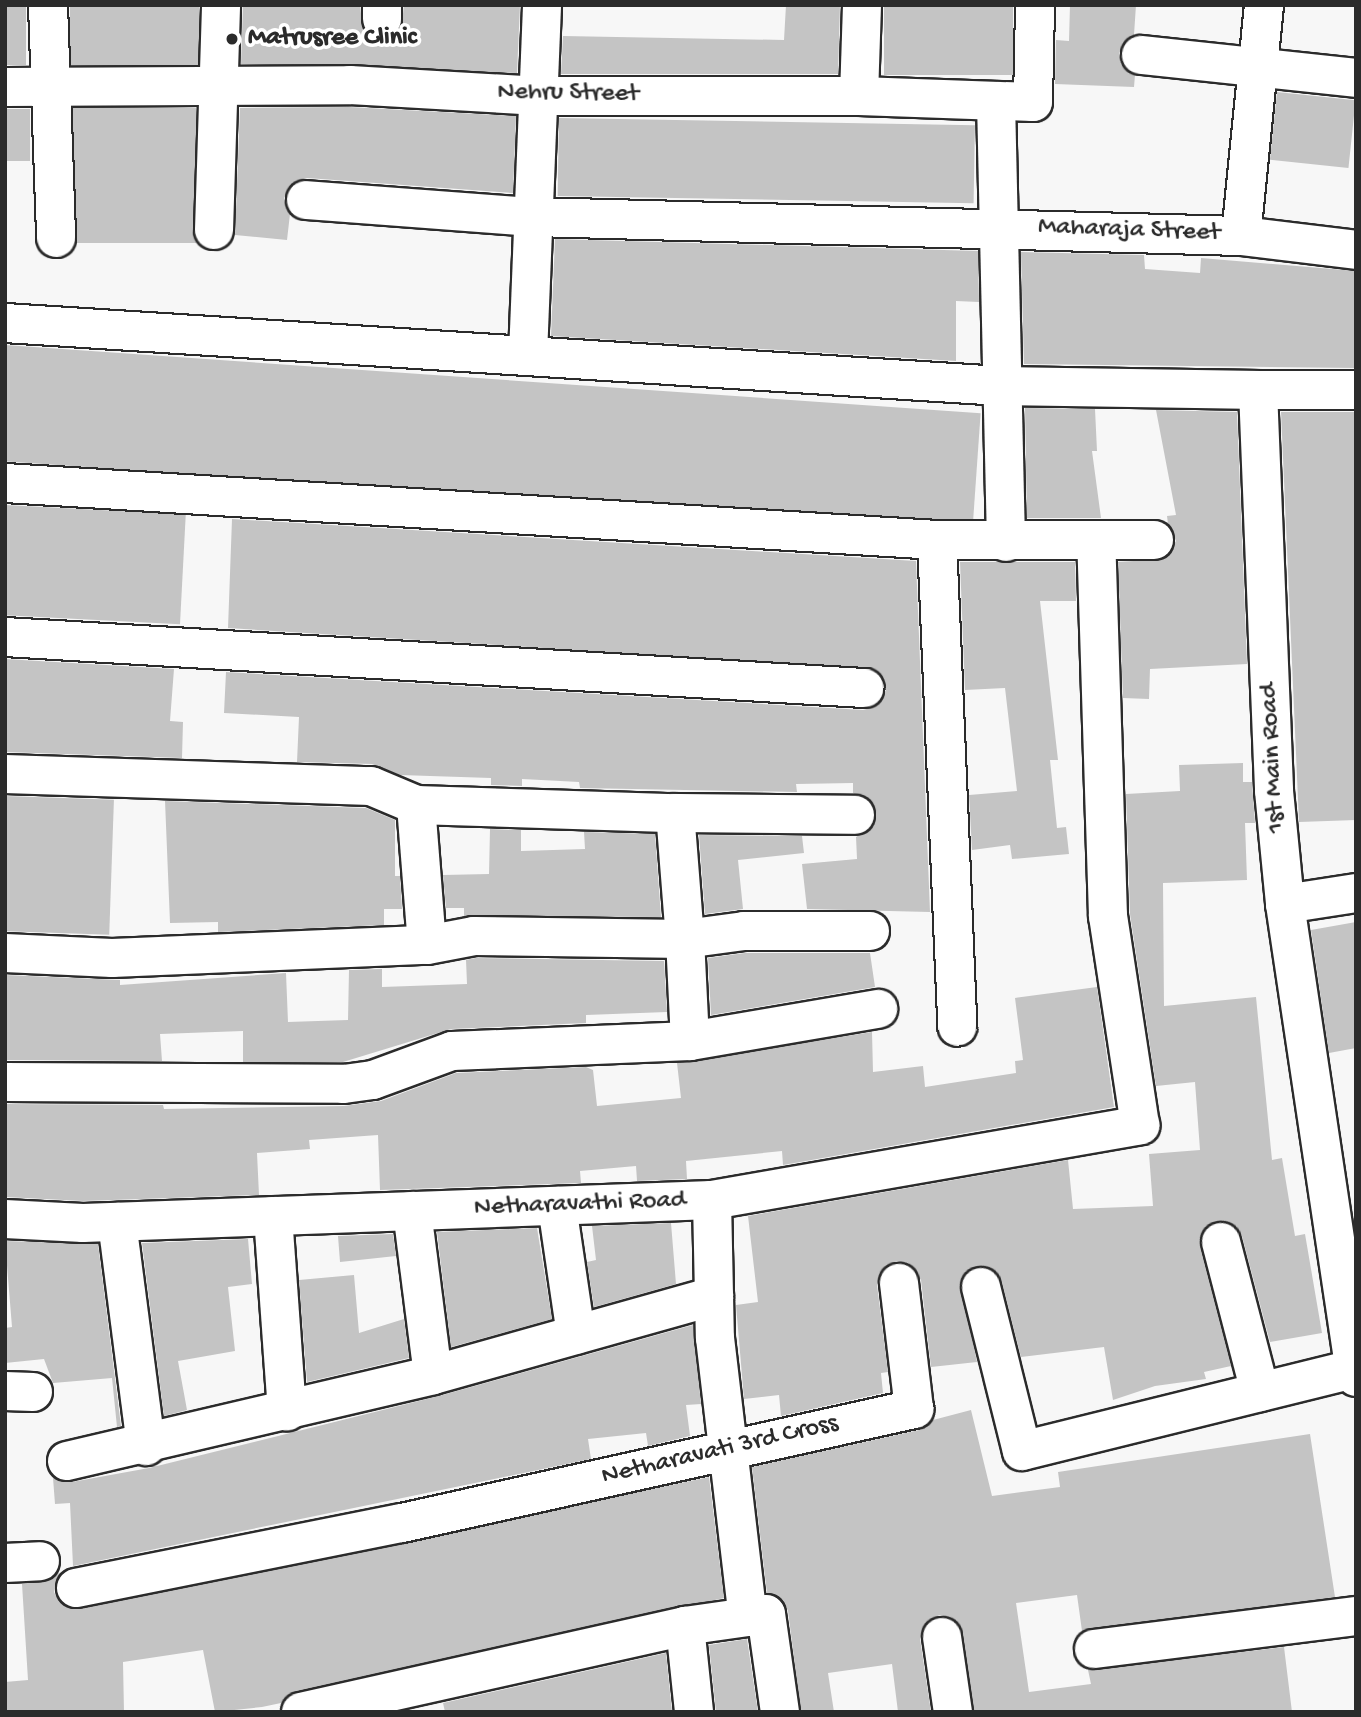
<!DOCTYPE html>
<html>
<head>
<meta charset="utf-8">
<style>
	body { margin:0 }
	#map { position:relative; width:1361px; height:1717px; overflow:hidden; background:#f7f7f7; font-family:"Gochi Hand",sans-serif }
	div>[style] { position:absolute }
	.building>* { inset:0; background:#c4c4c4; transform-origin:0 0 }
	.roads { filter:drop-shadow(2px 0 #2b2b2b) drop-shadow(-2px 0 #2b2b2b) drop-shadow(0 2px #2b2b2b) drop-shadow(0 -2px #2b2b2b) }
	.minor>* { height:38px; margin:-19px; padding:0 19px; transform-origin:19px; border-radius:19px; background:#fff }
	.dots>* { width:19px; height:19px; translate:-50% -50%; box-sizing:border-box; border:4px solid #fff; border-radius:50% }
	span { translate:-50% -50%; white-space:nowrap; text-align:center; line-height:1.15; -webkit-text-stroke:7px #fff; paint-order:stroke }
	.poi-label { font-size:26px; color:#2b2b2b; font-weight:700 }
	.left { translate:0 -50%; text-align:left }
	.street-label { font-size:26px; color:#2b2b2b }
	.frame { position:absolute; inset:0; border:7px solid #2b2b2b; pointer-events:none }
</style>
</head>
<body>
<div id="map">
	<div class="building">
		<i style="left:5px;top:5px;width:21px;height:60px"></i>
		<i style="left:70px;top:5px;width:129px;height:60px"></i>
		<i style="clip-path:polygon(243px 5px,360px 5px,363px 30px,381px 41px,401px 30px,404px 5px,520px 5px,517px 73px,241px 64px)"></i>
		<i style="clip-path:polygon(786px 5px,840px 5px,838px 74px,561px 74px,563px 36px,784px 40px)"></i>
		<i style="left:884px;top:5px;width:129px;height:70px"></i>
		<i style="clip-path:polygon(1070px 5px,1136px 5px,1134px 35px,1119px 53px,1121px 64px,1135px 75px,1134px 87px,1055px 84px,1056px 40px,1069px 41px)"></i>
		<i style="left:1277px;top:92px;width:79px;height:68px;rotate:6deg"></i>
		<i style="clip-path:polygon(349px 107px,516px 116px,513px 193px,307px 178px,296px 181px,284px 198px,290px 214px,287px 240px,235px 235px,240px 108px)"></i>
		<i style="left:73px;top:108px;width:123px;height:135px"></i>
		<i style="left:5px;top:109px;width:25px;height:52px"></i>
		<i style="left:559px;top:118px;width:416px;height:78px;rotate:1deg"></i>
		<i style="clip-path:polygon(555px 239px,978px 251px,979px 302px,956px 301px,956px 361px,551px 336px)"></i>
		<i style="clip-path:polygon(1021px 252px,1144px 255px,1145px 269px,1200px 273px,1201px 258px,1356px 271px,1356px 368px,1024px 364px)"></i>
		<i style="left:5px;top:345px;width:978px;height:116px;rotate:4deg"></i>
		<i style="clip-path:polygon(1025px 408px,1095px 409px,1097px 451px,1092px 451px,1101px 518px,1027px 518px)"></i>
		<i style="clip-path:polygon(1156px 410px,1237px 412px,1247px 664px,1150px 669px,1149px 699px,1123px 698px,1118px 562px,1164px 559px,1176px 541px,1168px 524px,1167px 516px,1176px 515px)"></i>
		<i style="clip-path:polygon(1281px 412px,1356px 412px,1356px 820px,1299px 822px)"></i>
		<i style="left:5px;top:505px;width:181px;height:110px;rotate:3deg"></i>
		<i style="clip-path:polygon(232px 519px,916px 561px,930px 912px,807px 909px,802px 864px,857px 859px,856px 837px,874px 826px,874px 805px,853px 793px,853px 783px,796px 784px,797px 792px,580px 788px,579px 782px,522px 779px,522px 786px,491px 785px,491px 778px,400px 775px,372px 764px,297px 762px,299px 717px,224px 713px,226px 672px,863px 710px,874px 707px,886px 690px,875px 669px,228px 628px)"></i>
		<i style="clip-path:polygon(960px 562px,1075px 562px,1076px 601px,1040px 601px,1058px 760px,1050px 760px,1057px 828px,1066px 827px,1069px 854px,1012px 859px,1010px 845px,972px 850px,969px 795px,1017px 791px,1005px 688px,965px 690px)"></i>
		<i style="clip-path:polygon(5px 659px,174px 669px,170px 721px,183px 722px,182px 758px,5px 752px)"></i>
		<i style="clip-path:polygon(1243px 763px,1243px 782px,1252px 782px,1255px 823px,1245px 823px,1247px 880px,1163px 883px,1164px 1006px,1256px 997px,1272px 1160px,1282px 1158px,1295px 1236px,1305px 1234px,1322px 1333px,1270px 1342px,1242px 1236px,1236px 1226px,1216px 1221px,1205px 1227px,1200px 1247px,1231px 1366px,1204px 1372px,1206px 1379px,1155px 1386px,1113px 1400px,1104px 1347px,1021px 1357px,1002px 1282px,986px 1266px,966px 1271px,960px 1282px,977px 1362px,931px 1367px,921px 1280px,908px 1263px,897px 1261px,885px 1266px,877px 1285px,888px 1372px,881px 1373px,883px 1393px,781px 1416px,779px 1395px,744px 1399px,736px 1305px,758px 1302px,748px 1216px,1068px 1160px,1073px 1209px,1153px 1206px,1149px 1154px,1200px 1150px,1195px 1082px,1156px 1086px,1130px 914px,1126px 794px,1180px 791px,1179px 765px)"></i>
		<i style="left:5px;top:796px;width:109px;height:135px;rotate:2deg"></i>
		<i style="clip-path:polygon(165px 801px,366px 808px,395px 820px,395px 876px,400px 876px,402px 909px,384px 909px,384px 925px,218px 932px,218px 922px,170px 923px)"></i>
		<i style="clip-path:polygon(490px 829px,521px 830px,521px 851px,585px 849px,584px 832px,655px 834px,661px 917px,464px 916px,464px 908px,446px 908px,443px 875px,489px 874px)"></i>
		<i style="clip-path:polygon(699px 835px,802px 836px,804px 853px,738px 860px,743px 909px,705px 914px)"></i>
		<i style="clip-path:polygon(1356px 922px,1356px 1048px,1329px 1053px,1311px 930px)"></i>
		<i style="clip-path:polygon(745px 953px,870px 953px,875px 987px,711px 1015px,708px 958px)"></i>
		<i style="clip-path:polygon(476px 958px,664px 961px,667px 1012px,586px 1015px,586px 1023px,451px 1029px,343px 1062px,243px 1062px,243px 1031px,160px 1034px,162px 1061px,5px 1060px,5px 975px,120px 980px,120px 985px,286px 973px,288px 1022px,348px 1020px,349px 970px,382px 969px,382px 987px,467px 984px,466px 960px)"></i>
		<i style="clip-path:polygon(1097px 987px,1114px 1107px,783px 1165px,782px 1151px,686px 1161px,687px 1179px,637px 1181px,636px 1166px,580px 1171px,581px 1183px,380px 1190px,378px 1135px,309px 1140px,310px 1149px,257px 1153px,259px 1195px,83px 1201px,5px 1197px,5px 1104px,163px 1105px,164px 1109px,344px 1106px,381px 1101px,456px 1073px,586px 1067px,593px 1070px,597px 1106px,681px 1098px,677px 1063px,872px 1032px,873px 1072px,923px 1066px,925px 1087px,1016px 1073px,1015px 1061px,1023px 1060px,1015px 998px)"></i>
		<i style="clip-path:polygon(671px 1223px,676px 1284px,594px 1307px,587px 1262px,596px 1260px,592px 1226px)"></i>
		<i style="clip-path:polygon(537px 1228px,552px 1319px,451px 1347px,437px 1232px)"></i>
		<i style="clip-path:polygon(393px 1234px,396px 1256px,340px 1262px,338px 1236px)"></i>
		<i style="clip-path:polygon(248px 1239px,252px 1284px,228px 1287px,235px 1351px,178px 1361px,187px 1410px,164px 1416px,142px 1243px)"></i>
		<i style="clip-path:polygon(5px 1241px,98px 1244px,121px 1426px,117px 1427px,112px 1378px,53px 1383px,44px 1359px,5px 1363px,5px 1328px,12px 1327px)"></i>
		<i style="clip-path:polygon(354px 1275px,359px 1333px,404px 1319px,409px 1358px,307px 1382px,299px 1280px)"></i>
		<i style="clip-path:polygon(693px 1325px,701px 1404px,686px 1405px,690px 1436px,648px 1446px,646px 1433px,588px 1439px,591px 1459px,73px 1566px,70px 1503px,55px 1504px,53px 1478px,72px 1482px,149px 1468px,439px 1396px)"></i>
		<i style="clip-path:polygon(971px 1410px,992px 1496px,1060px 1487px,1058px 1472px,1310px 1434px,1335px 1597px,1082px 1631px,1077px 1595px,1016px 1603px,1029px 1692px,1091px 1684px,1088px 1670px,1284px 1647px,1292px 1712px,974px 1712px,963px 1633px,951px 1617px,940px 1615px,928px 1620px,920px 1639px,931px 1712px,898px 1712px,892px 1664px,828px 1673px,834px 1712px,801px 1712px,788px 1611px,783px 1600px,767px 1593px,752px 1467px,919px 1430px,933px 1420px)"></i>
		<i style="clip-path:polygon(709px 1477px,724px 1598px,296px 1691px,281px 1703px,262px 1707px,215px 1712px,203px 1650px,123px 1662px,124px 1712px,5px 1712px,5px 1682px,28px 1680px,22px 1584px,60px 1573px,54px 1592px,59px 1602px,80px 1609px)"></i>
		<i style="clip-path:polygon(747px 1639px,758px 1712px,716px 1712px,709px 1645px)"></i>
		<i style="clip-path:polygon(666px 1653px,672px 1712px,445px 1712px,443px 1703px)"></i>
	</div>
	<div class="roads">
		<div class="minor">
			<i style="left:48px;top:5px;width:233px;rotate:88deg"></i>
			<i style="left:382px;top:5px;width:14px;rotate:90deg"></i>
			<i style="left:1141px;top:55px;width:216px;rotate:6.1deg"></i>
			<i style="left:5px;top:87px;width:345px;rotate:-0.3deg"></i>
			<i style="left:350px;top:85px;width:190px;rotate:3.3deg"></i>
			<i style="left:540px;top:96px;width:319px"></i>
			<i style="left:859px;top:96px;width:174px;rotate:2deg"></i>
			<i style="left:1033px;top:102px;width:97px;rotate:-88.8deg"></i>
			<i style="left:859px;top:96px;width:91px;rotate:-88.1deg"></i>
			<i style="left:996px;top:101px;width:441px;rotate:88.7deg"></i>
			<i style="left:306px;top:200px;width:229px;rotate:4.3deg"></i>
			<i style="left:534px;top:217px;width:707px;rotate:1.54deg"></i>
			<i style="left:1241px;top:236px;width:232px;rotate:-84.3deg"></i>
			<i style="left:214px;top:230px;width:225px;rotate:-88.2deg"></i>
			<i style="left:1241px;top:236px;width:116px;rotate:6.9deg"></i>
			<i style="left:5px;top:323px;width:999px;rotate:3.62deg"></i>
			<i style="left:1002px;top:386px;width:256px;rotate:0.9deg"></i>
			<i style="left:1258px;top:390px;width:401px;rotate:87.7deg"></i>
			<i style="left:1274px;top:791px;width:114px;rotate:84.4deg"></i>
			<i style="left:1285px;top:904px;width:478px;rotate:81.5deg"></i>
			<i style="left:528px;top:355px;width:350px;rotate:-87.7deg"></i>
			<i style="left:1258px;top:390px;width:98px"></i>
			<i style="left:5px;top:483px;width:934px;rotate:3.5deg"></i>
			<i style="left:937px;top:540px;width:217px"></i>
			<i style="left:937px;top:540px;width:487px;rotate:87.6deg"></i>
			<i style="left:5px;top:637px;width:861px;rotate:3.4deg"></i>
			<i style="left:5px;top:774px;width:366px;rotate:1.9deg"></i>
			<i style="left:371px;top:786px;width:49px;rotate:22.9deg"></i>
			<i style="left:416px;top:805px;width:259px;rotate:1.8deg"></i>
			<i style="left:416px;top:805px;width:140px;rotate:85.5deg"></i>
			<i style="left:1285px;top:904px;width:72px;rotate:-8.8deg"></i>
			<i style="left:5px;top:953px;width:107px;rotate:2.7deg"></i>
			<i style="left:112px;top:958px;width:315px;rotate:-2.4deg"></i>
			<i style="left:427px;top:945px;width:48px;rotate:-10.8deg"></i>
			<i style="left:474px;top:936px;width:211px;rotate:0.8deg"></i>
			<i style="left:685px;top:939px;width:126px;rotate:-94.5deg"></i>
			<i style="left:675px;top:813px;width:180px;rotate:0.6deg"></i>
			<i style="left:690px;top:1041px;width:102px;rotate:-92.8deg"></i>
			<i style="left:685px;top:939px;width:60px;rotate:-7.7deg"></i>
			<i style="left:744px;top:931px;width:126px"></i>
			<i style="left:5px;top:1082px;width:339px;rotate:0.3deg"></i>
			<i style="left:344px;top:1084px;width:29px;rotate:-8deg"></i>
			<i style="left:373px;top:1080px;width:84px;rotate:-20.2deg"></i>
			<i style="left:452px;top:1051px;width:238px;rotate:-2.4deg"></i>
			<i style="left:690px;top:1041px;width:191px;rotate:-9.7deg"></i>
			<i style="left:712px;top:1200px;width:435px;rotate:-9.9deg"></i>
			<i style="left:1140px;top:1125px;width:211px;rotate:-98.7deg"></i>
			<i style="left:1108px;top:916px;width:372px;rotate:-91.8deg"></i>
			<i style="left:557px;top:1206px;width:130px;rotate:81.6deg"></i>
			<i style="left:412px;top:1211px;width:165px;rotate:82.7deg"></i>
			<i style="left:273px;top:1216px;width:196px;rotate:85.9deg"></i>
			<i style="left:5px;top:1219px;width:78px;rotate:2.9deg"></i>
			<i style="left:83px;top:1223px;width:629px;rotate:-2.09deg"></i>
			<i style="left:712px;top:1200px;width:138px;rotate:88.8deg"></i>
			<i style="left:715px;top:1338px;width:281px;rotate:83.3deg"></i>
			<i style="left:748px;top:1617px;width:64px;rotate:171.9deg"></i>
			<i style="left:685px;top:1626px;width:86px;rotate:84deg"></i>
			<i style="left:117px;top:1222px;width:226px;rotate:82.6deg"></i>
			<i style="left:1221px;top:1242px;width:155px;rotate:75.4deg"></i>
			<i style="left:981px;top:1287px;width:169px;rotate:76deg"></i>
			<i style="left:1022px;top:1451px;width:342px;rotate:-13.9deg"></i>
			<i style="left:5px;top:1391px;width:28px;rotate:2deg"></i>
			<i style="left:67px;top:1461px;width:376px;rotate:-13.2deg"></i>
			<i style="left:433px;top:1375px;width:292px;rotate:-15.7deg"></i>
			<i style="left:5px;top:1563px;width:35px;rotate:-3deg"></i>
			<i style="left:76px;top:1588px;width:332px;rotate:-11.3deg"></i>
			<i style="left:402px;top:1523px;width:525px;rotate:-12.55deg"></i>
			<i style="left:914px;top:1409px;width:127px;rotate:-96.8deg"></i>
			<i style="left:748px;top:1617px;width:18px;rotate:-9deg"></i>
			<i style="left:766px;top:1614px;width:99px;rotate:81.9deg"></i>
			<i style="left:942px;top:1637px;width:76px;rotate:81.7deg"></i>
			<i style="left:1094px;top:1649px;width:264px;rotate:-7.2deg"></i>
			<i style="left:301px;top:1712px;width:394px;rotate:-12.6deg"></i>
		</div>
	</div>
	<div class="dots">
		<i style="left:232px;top:39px;background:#2b2b2b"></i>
	</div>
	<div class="poi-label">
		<span class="left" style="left:248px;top:39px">Matrusree Clinic</span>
	</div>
	<div class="street-label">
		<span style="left:568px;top:94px;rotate:1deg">Nehru Street</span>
		<span style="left:1129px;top:231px;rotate:2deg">Maharaja Street</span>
		<span style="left:1274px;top:758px;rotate:-93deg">1st Main Road</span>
		<span style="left:580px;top:1205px;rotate:-2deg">Netharavathi Road</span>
		<span style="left:720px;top:1451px;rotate:-13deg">Netharavati 3rd Cross</span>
	</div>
	<div class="frame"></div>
</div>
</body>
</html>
